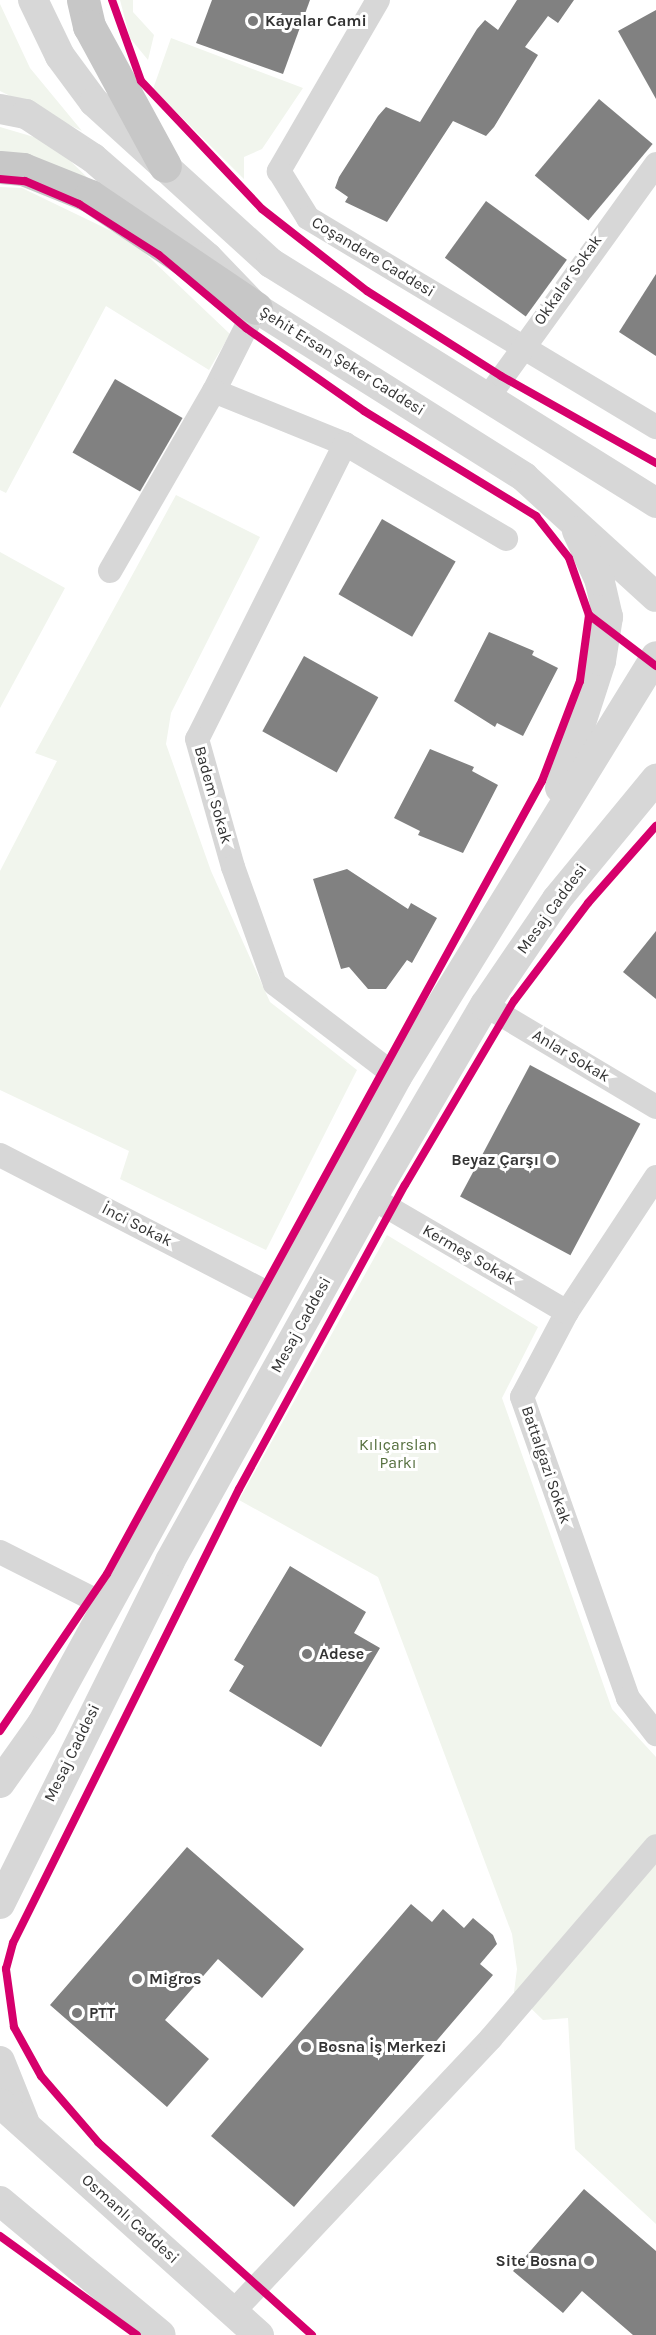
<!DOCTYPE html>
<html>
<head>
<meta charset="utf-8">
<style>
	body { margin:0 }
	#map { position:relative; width:656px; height:2335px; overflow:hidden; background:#fff; font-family:Karla,sans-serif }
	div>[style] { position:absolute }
	.green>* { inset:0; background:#f1f5ed }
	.building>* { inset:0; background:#818181; transform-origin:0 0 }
	.minor>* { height:24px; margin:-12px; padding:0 12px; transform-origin:12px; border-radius:12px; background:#d7d7d7 }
	.tertiary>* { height:30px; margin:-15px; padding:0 15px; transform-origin:15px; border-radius:15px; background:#d7d7d7 }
	.trunk>* { height:33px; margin:-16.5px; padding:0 16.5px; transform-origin:16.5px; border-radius:16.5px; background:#c7c7c7 }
	.cycleway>* { height:8px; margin:-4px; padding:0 4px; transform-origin:4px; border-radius:4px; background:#d6006c }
	.dots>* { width:16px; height:16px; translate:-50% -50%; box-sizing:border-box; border:3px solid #fff; border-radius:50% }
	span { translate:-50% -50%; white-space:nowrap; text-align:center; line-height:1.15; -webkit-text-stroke:6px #fff; paint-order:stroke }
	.poi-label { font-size:16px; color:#333; font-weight:700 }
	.left { translate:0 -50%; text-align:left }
	.right { translate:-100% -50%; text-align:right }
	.street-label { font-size:16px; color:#333 }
	.park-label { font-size:16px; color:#56703f }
</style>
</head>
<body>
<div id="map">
	<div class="green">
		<i style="clip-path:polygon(120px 0,133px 0,133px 12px,154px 35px,148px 60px,130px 38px)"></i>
		<i style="clip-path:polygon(0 4px,30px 68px,82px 131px,0 91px)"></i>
		<i style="clip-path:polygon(171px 38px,303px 88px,262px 149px,244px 157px,244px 179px,153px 89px)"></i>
		<i style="clip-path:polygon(0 127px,51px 142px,100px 190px,0 153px)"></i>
		<i style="clip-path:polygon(0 187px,22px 188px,132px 241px,230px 334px,209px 370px,106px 306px,6px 493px,0 490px)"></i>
		<i style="clip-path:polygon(176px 495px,260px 537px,171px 713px,166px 744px,211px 871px,270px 1002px,357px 1070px,266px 1250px,120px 1179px,129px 1151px,0 1090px,0 871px,57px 761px,35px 753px)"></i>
		<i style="clip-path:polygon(0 552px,65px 588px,0 708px)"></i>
		<i style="clip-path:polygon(387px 1235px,538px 1327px,502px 1398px,612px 1709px,656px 1757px,656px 2224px,575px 2149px,568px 2018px,543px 2020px,514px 1992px,517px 1969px,512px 1934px,378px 1577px,239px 1500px)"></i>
	</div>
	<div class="building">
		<i style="clip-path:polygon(212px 0,310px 0,283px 74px,196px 43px)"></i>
		<i style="clip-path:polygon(517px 0,574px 0,558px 23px,548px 16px,525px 47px,538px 55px,494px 127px,486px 136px,453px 121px,387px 222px,345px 202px,348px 197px,335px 188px,339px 177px,378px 116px,386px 107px,420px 122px,477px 29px,485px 20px,498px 30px)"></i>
		<i style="clip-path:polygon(656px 10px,656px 99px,618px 31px)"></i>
		<i style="left:599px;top:99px;width:70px;height:100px;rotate:40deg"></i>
		<i style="left:486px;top:201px;width:100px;height:70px;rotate:36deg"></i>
		<i style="clip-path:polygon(656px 274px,656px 356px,619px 332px)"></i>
		<i style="left:115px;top:379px;width:78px;height:85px;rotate:30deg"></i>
		<i style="left:382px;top:519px;width:85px;height:87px;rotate:30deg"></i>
		<i style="clip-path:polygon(489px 632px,534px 651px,532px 655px,558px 668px,523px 736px,497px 723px,495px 727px,454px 701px)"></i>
		<i style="left:304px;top:656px;width:85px;height:86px;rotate:29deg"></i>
		<i style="clip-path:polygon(430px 749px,474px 767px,472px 771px,498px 785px,463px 853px,418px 835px,420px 831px,394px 818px)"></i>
		<i style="clip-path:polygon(347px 869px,408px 909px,411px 903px,437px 918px,412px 963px,407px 960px,386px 989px,368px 989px,349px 967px,341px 969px,313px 879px)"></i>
		<i style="clip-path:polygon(656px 931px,656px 999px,623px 972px)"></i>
		<i style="left:530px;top:1065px;width:125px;height:149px;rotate:28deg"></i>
		<i style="clip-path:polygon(290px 1566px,366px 1612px,354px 1633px,380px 1648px,321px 1747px,229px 1691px,244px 1666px,234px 1660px)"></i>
		<i style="clip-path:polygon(187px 1847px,304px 1949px,262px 1998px,218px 1959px,165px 2020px,209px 2059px,167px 2107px,50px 2005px)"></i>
		<i style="clip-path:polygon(411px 1904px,432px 1922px,443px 1909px,464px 1928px,473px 1918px,493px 1935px,497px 1944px,480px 1964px,493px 1975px,294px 2207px,211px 2136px)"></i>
		<i style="clip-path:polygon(584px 2189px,656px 2251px,656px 2335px,633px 2335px,582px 2291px,563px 2313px,513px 2271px)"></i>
	</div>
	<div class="minor">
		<i style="left:378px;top:0;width:198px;rotate:120.1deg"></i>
		<i style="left:279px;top:171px;width:55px;rotate:58.3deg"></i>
		<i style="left:308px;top:218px;width:406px;rotate:31deg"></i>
		<i style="left:256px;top:308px;width:93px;rotate:116.8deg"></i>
		<i style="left:214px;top:391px;width:141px;rotate:22deg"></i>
		<i style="left:345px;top:444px;width:187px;rotate:30.5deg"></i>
		<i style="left:486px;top:400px;width:291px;rotate:-54.2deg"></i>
		<i style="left:345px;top:444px;width:330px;rotate:116.6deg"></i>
		<i style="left:197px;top:739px;width:133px;rotate:74.3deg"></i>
		<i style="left:233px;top:867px;width:124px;rotate:70.3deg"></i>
		<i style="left:275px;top:984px;width:153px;rotate:37.3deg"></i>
		<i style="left:110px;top:571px;width:208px;rotate:-60deg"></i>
		<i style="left:485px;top:1005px;width:199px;rotate:30.8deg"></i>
		<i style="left:0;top:1155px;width:307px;rotate:27.3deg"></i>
		<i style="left:656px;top:1177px;width:162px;rotate:123.4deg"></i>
		<i style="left:567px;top:1312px;width:96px;rotate:117.9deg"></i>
		<i style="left:522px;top:1397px;width:319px;rotate:70.6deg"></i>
		<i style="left:628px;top:1698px;width:46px;rotate:52.1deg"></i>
		<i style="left:372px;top:1198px;width:226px;rotate:30.3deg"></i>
		<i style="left:0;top:1552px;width:118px;rotate:26.8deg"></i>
		<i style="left:233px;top:2312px;width:376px;rotate:-46.7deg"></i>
		<i style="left:491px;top:2038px;width:253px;rotate:-49.3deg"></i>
	</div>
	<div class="tertiary">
		<i style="left:33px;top:0;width:62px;rotate:64.3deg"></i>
		<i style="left:60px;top:56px;width:57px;rotate:53.5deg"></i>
		<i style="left:94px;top:102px;width:239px;rotate:42.3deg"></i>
		<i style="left:271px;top:263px;width:454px;rotate:31.9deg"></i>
		<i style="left:0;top:109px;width:26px;rotate:11deg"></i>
		<i style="left:26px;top:114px;width:80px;rotate:33.3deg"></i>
		<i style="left:93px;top:158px;width:151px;rotate:41deg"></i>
		<i style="left:207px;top:257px;width:71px;rotate:46.1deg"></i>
		<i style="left:256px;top:308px;width:317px;rotate:32.2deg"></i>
		<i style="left:524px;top:477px;width:178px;rotate:42.3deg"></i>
		<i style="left:560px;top:788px;width:133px;rotate:-72.1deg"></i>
		<i style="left:601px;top:661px;width:45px;rotate:-81deg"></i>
		<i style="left:608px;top:617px;width:37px;rotate:-103deg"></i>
		<i style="left:600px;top:581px;width:55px;rotate:-114.7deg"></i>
		<i style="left:0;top:1783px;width:72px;rotate:-54.6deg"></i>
		<i style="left:42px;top:1724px;width:738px;rotate:-61.25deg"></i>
		<i style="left:397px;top:1077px;width:494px;rotate:-58.4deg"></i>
		<i style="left:0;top:1904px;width:383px;rotate:-63.6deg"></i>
		<i style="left:170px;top:1561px;width:415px;rotate:-60.9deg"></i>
		<i style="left:372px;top:1198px;width:224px;rotate:-59.7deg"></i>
		<i style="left:485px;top:1005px;width:128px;rotate:-55.8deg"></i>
		<i style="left:557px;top:899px;width:156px;rotate:-50.5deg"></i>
		<i style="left:0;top:2061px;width:65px;rotate:68.2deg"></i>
		<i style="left:0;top:2103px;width:348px;rotate:41.9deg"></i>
		<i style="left:0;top:2201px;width:209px;rotate:39.8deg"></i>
	</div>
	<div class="trunk">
		<i style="left:83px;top:0;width:27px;rotate:77deg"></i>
		<i style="left:89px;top:26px;width:159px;rotate:61.5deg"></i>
		<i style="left:0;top:167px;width:23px;rotate:5deg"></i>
		<i style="left:23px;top:169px;width:72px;rotate:21.9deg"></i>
		<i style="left:90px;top:196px;width:200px;rotate:34deg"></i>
	</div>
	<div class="cycleway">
		<i style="left:112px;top:0;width:86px;rotate:70.3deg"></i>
		<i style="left:141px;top:81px;width:176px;rotate:46.6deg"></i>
		<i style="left:262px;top:209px;width:133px;rotate:38deg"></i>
		<i style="left:367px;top:291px;width:159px;rotate:32.4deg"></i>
		<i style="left:501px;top:376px;width:178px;rotate:29.3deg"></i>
		<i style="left:0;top:179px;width:25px;rotate:5deg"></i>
		<i style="left:25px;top:181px;width:59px;rotate:23.1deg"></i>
		<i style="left:79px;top:204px;width:95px;rotate:32.5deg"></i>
		<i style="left:159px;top:255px;width:114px;rotate:40deg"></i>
		<i style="left:246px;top:328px;width:144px;rotate:35.1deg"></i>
		<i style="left:364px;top:411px;width:202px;rotate:31.4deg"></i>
		<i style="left:536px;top:516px;width:53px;rotate:51.8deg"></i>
		<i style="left:569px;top:558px;width:60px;rotate:70.7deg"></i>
		<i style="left:589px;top:615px;width:67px;rotate:97.8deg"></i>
		<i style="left:580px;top:681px;width:107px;rotate:110.8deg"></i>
		<i style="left:542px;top:781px;width:904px;rotate:118.75deg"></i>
		<i style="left:107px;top:1574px;width:190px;rotate:124.3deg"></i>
		<i style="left:589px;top:615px;width:84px;rotate:37.3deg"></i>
		<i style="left:0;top:2236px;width:169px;rotate:35.9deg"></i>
		<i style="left:312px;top:2335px;width:288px;rotate:-138deg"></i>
		<i style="left:98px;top:2142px;width:87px;rotate:-130.8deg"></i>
		<i style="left:41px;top:2076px;width:56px;rotate:-118.9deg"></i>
		<i style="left:14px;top:2027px;width:59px;rotate:-97.9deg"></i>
		<i style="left:6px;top:1969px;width:27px;rotate:-75deg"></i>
		<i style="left:13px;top:1943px;width:507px;rotate:-63.54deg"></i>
		<i style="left:239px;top:1489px;width:346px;rotate:-61.4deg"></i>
		<i style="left:405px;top:1185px;width:214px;rotate:-59.4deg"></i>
		<i style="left:514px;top:1001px;width:123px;rotate:-52.9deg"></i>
		<i style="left:588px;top:903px;width:103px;rotate:-48.6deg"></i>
	</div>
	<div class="dots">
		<i style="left:253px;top:21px;background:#7a7a7a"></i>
		<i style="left:551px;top:1160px;background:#7a7a7a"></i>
		<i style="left:307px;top:1654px;background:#7a7a7a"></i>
		<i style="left:137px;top:1979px;background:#7a7a7a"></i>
		<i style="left:77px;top:2013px;background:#7a7a7a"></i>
		<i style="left:306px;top:2047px;background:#7a7a7a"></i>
		<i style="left:589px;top:2261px;background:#7a7a7a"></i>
	</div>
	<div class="poi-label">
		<span class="left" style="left:265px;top:21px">Kayalar Cami</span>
		<span class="right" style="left:539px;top:1160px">Beyaz Çarşı</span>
		<span class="left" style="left:319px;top:1654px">Adese</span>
		<span class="left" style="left:149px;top:1979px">Migros</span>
		<span class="left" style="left:89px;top:2013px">PTT</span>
		<span class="left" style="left:318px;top:2047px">Bosna İş Merkezi</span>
		<span class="right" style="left:577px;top:2261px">Site Bosna</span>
	</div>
	<div class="street-label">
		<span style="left:373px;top:257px;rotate:31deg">Coşandere Caddesi</span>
		<span style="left:568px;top:280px;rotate:-55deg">Okkalar Sokak</span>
		<span style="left:342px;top:361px;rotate:32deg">Şehit Ersan Şeker Caddesi</span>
		<span style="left:213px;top:795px;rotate:74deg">Badem Sokak</span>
		<span style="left:552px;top:909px;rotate:-54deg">Mesaj Caddesi</span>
		<span style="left:571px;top:1056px;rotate:31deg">Anlar Sokak</span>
		<span style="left:137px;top:1225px;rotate:27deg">İnci Sokak</span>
		<span style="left:469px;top:1255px;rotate:30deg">Kermeş Sokak</span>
		<span style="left:301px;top:1325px;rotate:-61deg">Mesaj Caddesi</span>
		<span style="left:546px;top:1465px;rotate:71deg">Battalgazi Sokak</span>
		<span style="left:72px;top:1753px;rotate:-64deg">Mesaj Caddesi</span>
		<span style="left:130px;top:2219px;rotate:42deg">Osmanlı Caddesi</span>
	</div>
	<div class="park-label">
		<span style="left:398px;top:1454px">Kılıçarslan<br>Parkı</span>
	</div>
</div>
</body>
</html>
